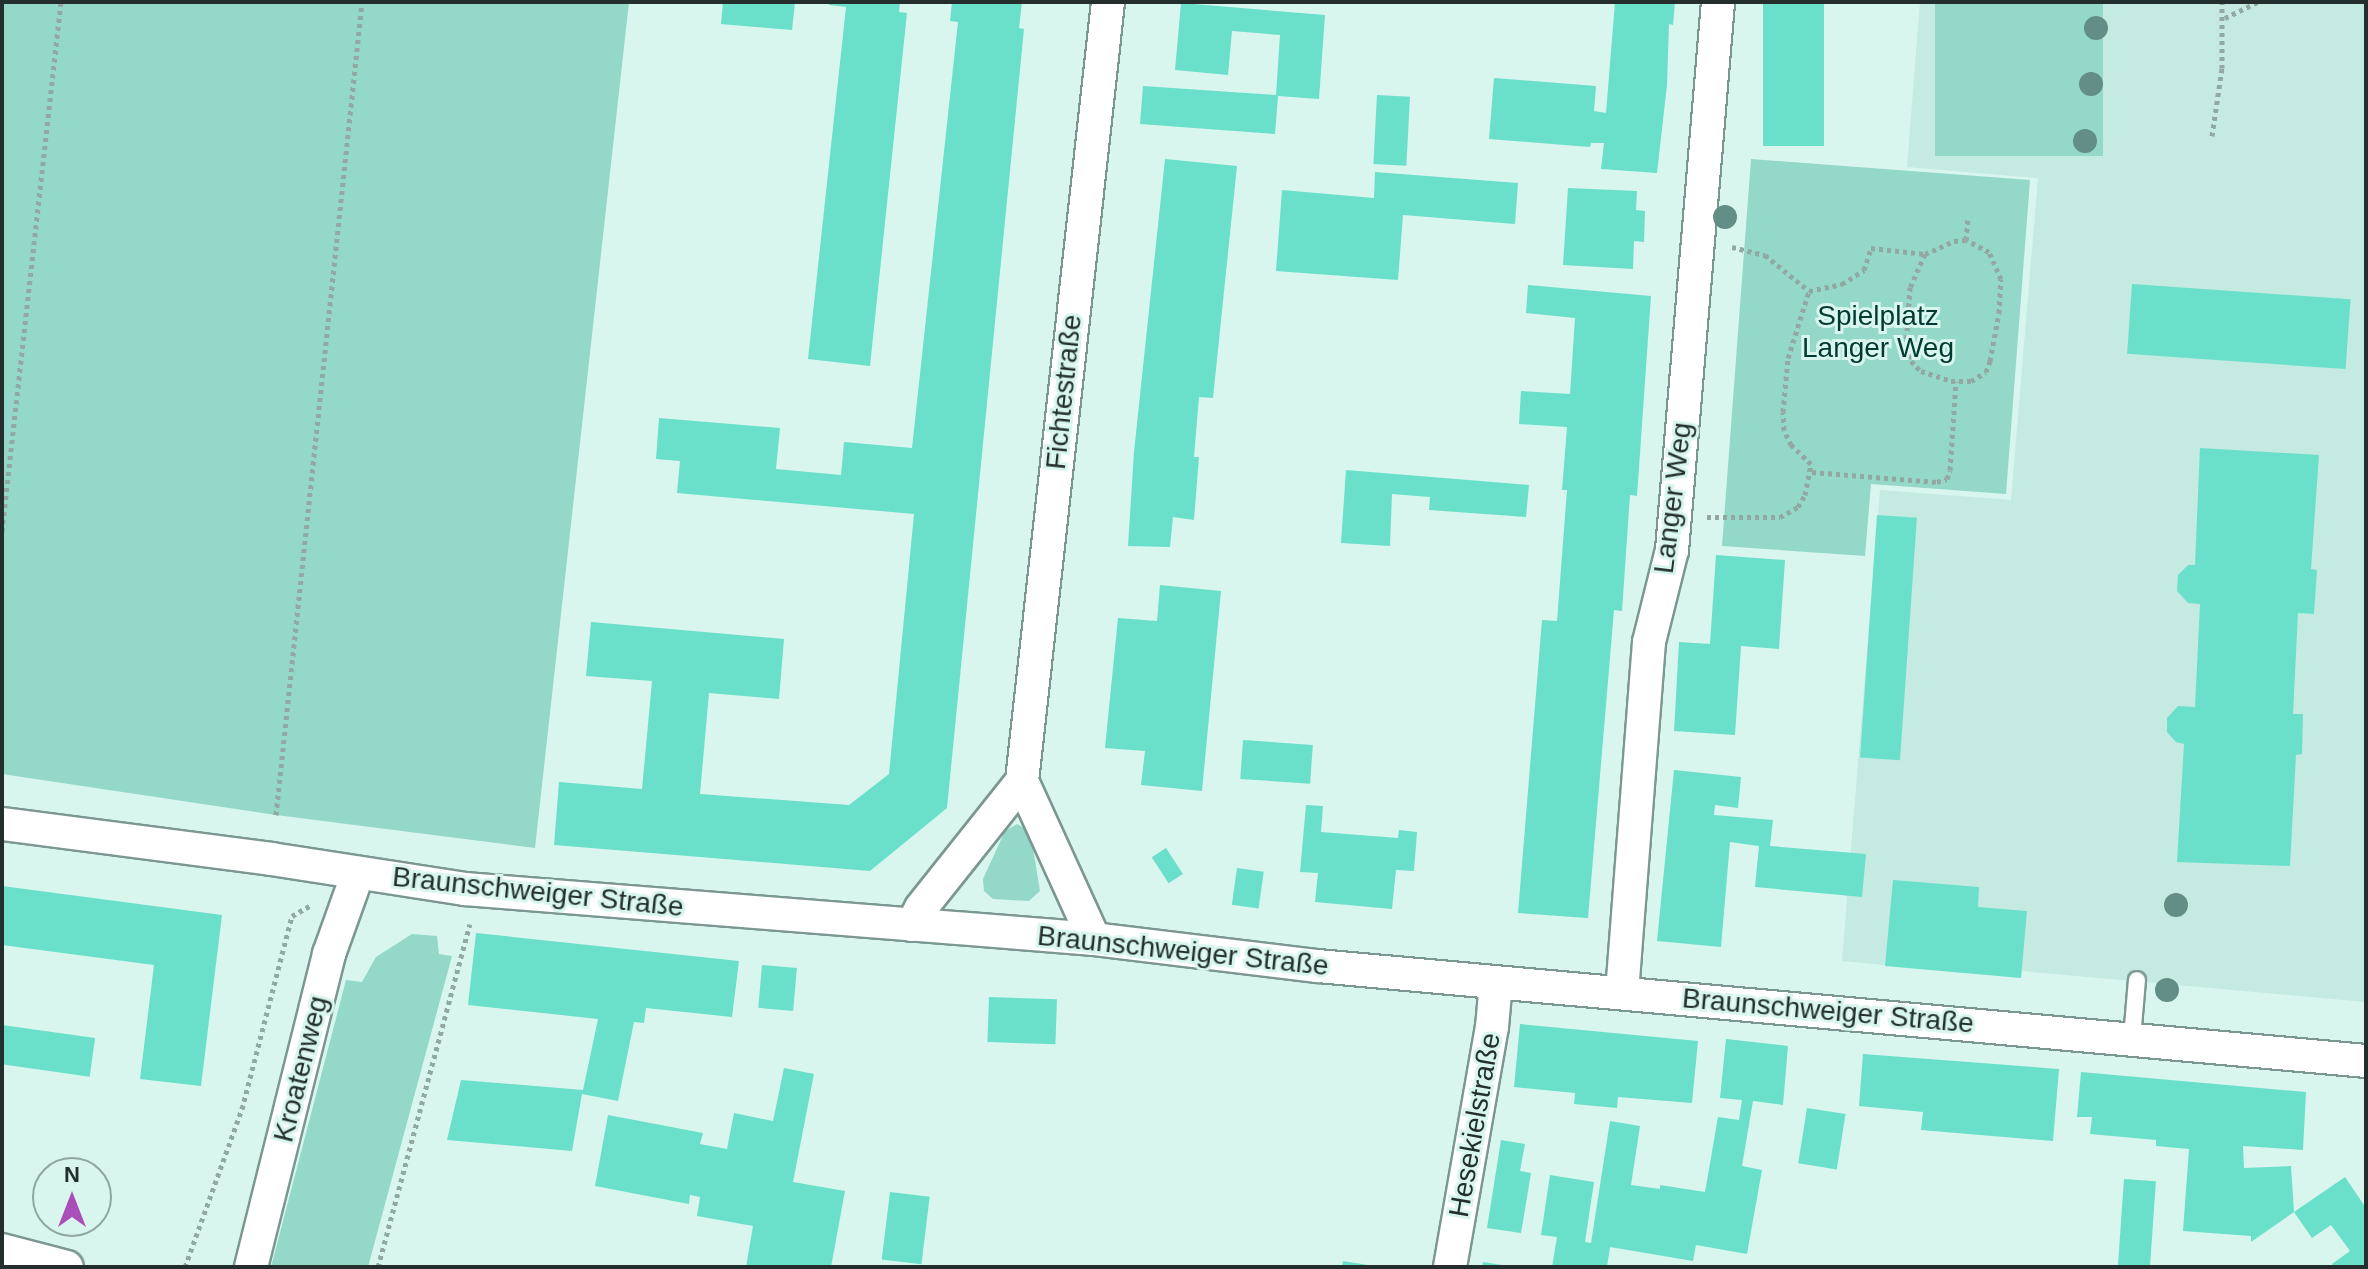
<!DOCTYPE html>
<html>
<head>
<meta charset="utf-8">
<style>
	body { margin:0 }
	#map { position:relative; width:2368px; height:1269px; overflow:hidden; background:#d8f5ee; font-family:Helvetica,sans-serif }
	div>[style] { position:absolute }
	.built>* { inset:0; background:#c4eae1 }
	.green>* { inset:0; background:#94d8ca; transform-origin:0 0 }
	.building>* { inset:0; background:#6ae0cb; transform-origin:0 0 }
	.path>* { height:5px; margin-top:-2.5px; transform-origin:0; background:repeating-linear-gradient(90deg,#92a8a3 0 4px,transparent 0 8px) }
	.roads { filter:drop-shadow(2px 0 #7c9791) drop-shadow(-2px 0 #7c9791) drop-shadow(0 2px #7c9791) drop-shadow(0 -2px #7c9791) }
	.service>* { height:16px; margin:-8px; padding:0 8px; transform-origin:8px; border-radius:8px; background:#fff }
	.minor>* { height:32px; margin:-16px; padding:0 16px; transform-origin:16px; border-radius:16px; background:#fff }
	.trees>* { width:24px; height:24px; margin:-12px; border-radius:50%; background:#628e87 }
	span { translate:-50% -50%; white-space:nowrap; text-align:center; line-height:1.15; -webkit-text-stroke:6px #d8f5ee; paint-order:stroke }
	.park-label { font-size:28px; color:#013a32 }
	.street-label { font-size:28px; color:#242f2d }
	.frame { position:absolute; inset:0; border:4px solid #242f2d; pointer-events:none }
	.north { position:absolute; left:32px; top:1157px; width:80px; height:80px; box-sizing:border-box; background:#d8f5ee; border:2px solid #90a6a1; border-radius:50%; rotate:0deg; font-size:22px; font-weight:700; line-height:32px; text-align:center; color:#242f2d }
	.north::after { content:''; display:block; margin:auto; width:28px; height:36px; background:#aa4fba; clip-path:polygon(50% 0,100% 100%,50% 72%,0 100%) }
</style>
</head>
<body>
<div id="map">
	<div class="built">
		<i style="clip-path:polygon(1920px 2px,2366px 2px,2366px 1002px,2022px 971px,2021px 978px,1842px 961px,1880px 490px,2011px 500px,2038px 178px,1907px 167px)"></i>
	</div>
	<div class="green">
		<i style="clip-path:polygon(2px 2px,629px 2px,535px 848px,276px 815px,2px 774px)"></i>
		<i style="left:1935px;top:2px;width:168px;height:154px"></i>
		<i style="clip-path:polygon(1751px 159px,2030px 180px,2006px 494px,1871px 484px,1865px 556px,1722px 546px)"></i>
		<i style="clip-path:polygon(1017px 824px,1028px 830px,1031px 836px,1040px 891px,1029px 901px,993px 899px,984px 891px,983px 879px,1005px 831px)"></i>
		<i style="clip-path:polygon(412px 934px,437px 936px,439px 954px,452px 956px,368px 1267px,271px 1267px,346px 980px,362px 982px,376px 957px)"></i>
	</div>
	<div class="building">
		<i style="clip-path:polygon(723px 2px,795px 2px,792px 30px,721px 24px)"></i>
		<i style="clip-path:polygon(829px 2px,900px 2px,899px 12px,907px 13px,870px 366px,808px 359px,846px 7px,829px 5px)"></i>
		<i style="clip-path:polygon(952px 2px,1022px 2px,1019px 28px,1024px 29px,947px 808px,870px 871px,554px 845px,559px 782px,642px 789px,652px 681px,586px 676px,591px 622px,784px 639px,779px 699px,709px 693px,700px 794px,849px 805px,889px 774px,914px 514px,677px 493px,680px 461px,656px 459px,659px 418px,780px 428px,776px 469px,841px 475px,844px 442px,912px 448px,958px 22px,950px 21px)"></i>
		<i style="clip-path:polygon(1615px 2px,1675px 2px,1673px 25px,1669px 24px,1667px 85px,1657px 173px,1601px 169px,1604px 143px,1591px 143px,1590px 147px,1489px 139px,1494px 78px,1596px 86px,1594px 111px,1606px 113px)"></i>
		<i style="left:1763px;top:2px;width:61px;height:144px"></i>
		<i style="clip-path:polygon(1181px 3px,1325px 15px,1319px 99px,1278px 96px,1275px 134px,1140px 124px,1143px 86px,1276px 95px,1280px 35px,1232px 31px,1228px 75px,1175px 70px)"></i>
		<i style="left:1377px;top:95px;width:33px;height:69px;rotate:3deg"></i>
		<i style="clip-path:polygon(1165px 159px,1237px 166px,1213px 398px,1199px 397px,1194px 457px,1199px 457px,1194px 520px,1173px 517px,1170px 547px,1128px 546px,1134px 452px)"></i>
		<i style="clip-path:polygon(1375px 172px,1518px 183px,1515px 224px,1403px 215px,1398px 280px,1276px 271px,1282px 190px,1374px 198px)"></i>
		<i style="clip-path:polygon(1568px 188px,1637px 191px,1636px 210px,1645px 211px,1644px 242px,1634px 241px,1633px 269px,1563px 265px)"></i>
		<i style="left:2132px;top:284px;width:219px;height:70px;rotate:4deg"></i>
		<i style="clip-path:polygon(1528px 285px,1651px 296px,1637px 496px,1630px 495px,1622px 611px,1614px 610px,1588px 918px,1518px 913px,1542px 620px,1557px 621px,1567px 490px,1562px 490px,1567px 427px,1519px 424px,1521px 391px,1570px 394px,1575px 318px,1526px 313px)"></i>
		<i style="clip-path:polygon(2200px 448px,2319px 455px,2311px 569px,2317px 570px,2314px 614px,2298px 613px,2293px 714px,2303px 714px,2302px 754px,2296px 755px,2290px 866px,2177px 862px,2184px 744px,2176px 742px,2167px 732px,2167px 718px,2178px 706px,2195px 707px,2200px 604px,2188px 603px,2177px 591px,2178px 575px,2188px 565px,2195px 565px)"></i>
		<i style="clip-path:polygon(1346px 470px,1529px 485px,1526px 517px,1429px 510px,1430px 497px,1392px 494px,1390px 546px,1341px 543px)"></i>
		<i style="left:1877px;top:515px;width:40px;height:243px;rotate:4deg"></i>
		<i style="clip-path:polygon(1716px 555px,1785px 560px,1779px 649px,1741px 646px,1735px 735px,1674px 731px,1679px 642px,1710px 644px)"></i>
		<i style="clip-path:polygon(1160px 585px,1221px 591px,1202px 791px,1141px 785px,1145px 751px,1105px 748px,1118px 618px,1157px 621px)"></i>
		<i style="left:1243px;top:740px;width:70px;height:39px;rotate:4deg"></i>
		<i style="clip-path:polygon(1674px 770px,1741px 777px,1738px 808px,1715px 805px,1714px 815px,1773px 820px,1770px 846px,1866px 854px,1862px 897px,1755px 887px,1759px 846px,1730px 842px,1721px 947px,1657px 941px)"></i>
		<i style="clip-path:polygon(1306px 805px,1323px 806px,1321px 832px,1398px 838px,1399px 830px,1417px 832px,1414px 871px,1396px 870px,1392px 909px,1315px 902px,1318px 873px,1300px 872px)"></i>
		<i style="left:1166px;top:848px;width:31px;height:17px;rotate:57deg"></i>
		<i style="left:1237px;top:868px;width:27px;height:37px;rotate:8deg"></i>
		<i style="clip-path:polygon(1893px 880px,1979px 887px,1978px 907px,2027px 911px,2021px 978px,1885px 966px)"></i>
		<i style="clip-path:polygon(2px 886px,222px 915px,201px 1086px,140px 1079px,154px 965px,2px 945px)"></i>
		<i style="clip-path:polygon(476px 933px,739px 961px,732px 1017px,646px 1008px,644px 1023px,634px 1022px,618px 1101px,582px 1094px,572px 1151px,447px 1140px,461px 1080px,583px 1090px,598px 1019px,468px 1005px)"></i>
		<i style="left:762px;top:965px;width:35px;height:43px;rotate:5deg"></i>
		<i style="left:989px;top:997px;width:68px;height:45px;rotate:2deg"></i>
		<i style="clip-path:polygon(1520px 1024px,1698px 1041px,1692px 1103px,1618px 1097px,1617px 1108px,1574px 1104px,1575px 1093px,1514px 1087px)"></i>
		<i style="left:2px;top:1025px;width:94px;height:39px;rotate:8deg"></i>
		<i style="clip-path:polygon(1726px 1039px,1788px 1046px,1783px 1105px,1753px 1101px,1742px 1166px,1762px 1170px,1747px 1254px,1696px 1245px,1693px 1261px,1610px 1247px,1607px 1267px,1552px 1267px,1557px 1237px,1541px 1235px,1550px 1175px,1594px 1182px,1585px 1242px,1591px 1243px,1610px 1121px,1640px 1126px,1631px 1185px,1660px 1189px,1660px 1185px,1705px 1192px,1718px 1117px,1739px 1120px,1742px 1100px,1720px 1098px)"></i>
		<i style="clip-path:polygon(1863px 1054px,2059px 1069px,2053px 1141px,1921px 1130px,1923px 1112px,1859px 1106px)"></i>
		<i style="clip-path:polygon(784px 1068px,814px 1074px,793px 1182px,845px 1191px,831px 1267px,746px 1267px,753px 1226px,697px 1216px,700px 1197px,690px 1195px,689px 1204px,595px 1186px,608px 1115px,703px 1133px,700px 1144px,727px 1149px,734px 1113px,773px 1121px)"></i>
		<i style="clip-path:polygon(2081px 1072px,2306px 1092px,2303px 1150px,2243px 1146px,2244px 1168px,2291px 1166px,2294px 1212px,2251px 1242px,2251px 1236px,2183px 1231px,2189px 1149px,2156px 1146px,2156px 1140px,2090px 1134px,2092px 1117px,2077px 1117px)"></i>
		<i style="left:1807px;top:1108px;width:39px;height:56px;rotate:9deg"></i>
		<i style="clip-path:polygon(1501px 1140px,1525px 1144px,1520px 1171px,1531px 1173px,1521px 1233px,1487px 1228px)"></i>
		<i style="clip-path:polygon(2345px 1177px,2366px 1208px,2366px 1267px,2334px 1267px,2332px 1264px,2350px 1251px,2331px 1225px,2312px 1238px,2294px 1212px)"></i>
		<i style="left:2124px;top:1179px;width:32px;height:88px;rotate:4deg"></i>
		<i style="left:890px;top:1192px;width:40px;height:68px;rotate:7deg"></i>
		<i style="clip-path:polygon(1343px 1261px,1368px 1265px,1368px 1267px,1342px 1267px)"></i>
		<i style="clip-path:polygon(1483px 1262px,1502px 1265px,1502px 1267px,1482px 1267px)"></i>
	</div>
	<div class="path">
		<i style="left:2225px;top:18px;width:37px;rotate:-26deg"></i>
		<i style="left:2212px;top:136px;width:69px;rotate:-81.6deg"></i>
		<i style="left:2222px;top:68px;width:66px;rotate:-90deg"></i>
		<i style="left:1732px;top:247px;width:34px;rotate:14deg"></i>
		<i style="left:1765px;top:255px;width:57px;rotate:39.3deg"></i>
		<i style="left:1809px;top:291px;width:34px;rotate:-12deg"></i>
		<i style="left:1842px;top:284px;width:26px;rotate:-32deg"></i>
		<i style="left:1864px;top:270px;width:23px;rotate:-72deg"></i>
		<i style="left:1871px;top:248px;width:54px;rotate:6.3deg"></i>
		<i style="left:1925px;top:254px;width:32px;rotate:-24deg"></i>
		<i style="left:1954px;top:241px;width:12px;rotate:-5deg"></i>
		<i style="left:1966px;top:240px;width:23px;rotate:-85deg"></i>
		<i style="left:1925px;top:254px;width:36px;rotate:114deg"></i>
		<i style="left:1910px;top:287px;width:60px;rotate:93.8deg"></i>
		<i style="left:1906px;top:347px;width:15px;rotate:70deg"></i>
		<i style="left:1911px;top:361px;width:14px;rotate:45deg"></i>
		<i style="left:1921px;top:371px;width:32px;rotate:18deg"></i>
		<i style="left:1951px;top:381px;width:20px"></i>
		<i style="left:1971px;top:381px;width:17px;rotate:-31deg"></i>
		<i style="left:1986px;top:372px;width:12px;rotate:-70deg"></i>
		<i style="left:1990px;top:361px;width:49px;rotate:-79.4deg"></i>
		<i style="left:1999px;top:313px;width:34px;rotate:-87deg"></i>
		<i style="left:2001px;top:279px;width:30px;rotate:-114deg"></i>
		<i style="left:1989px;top:252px;width:26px;rotate:-152deg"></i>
		<i style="left:1812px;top:472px;width:125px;rotate:4.6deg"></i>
		<i style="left:1937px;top:482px;width:10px;rotate:-17deg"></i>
		<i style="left:1947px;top:479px;width:9px;rotate:-72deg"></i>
		<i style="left:1950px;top:470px;width:89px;rotate:-86.1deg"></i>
		<i style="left:1707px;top:517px;width:73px"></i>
		<i style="left:1780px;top:517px;width:21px;rotate:-29deg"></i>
		<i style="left:1798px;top:507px;width:14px;rotate:-60deg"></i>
		<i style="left:1805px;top:495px;width:32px;rotate:-79deg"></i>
		<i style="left:1811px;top:464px;width:28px;rotate:-136deg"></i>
		<i style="left:1791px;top:445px;width:17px;rotate:-115deg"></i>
		<i style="left:1784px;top:430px;width:18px;rotate:-93deg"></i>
		<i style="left:1783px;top:412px;width:54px;rotate:-84.7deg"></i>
		<i style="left:1788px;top:358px;width:70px;rotate:-72.6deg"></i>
		<i style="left:2px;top:531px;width:532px;rotate:-83.64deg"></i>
		<i style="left:276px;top:815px;width:818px;rotate:-83.96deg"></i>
		<i style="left:185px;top:1267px;width:168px;rotate:-70.2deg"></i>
		<i style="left:242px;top:1109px;width:199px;rotate:-75.5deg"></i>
		<i style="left:292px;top:916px;width:20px;rotate:-30deg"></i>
		<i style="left:378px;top:1267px;width:355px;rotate:-75deg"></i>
	</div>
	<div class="roads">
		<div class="service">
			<i style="left:2132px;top:1038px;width:58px;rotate:-85.1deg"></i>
		</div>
		<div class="minor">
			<i style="left:2px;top:824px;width:271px;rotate:7.4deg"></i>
			<i style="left:271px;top:859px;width:196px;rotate:8.8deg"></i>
			<i style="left:465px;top:889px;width:631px;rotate:4.54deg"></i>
			<i style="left:1094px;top:939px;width:226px;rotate:6.9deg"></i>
			<i style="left:1318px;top:966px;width:1052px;rotate:5.18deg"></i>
			<i style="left:912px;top:925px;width:19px;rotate:-62deg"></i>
			<i style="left:921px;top:908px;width:162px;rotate:-51.5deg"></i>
			<i style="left:1094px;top:939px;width:174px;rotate:-114.5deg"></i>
			<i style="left:1022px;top:781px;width:784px;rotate:-83.7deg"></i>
			<i style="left:1622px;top:993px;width:352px;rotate:-85.6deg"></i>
			<i style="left:1649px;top:642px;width:95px;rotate:-76deg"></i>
			<i style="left:1672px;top:550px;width:550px;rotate:-85.2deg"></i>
			<i style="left:2px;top:1250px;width:67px;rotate:14.7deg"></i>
			<i style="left:251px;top:1267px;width:323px;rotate:-76deg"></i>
			<i style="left:329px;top:954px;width:86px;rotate:-70.3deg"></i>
			<i style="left:1450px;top:1267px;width:244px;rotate:-80.1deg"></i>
			<i style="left:1492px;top:1027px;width:45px;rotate:-84.9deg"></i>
		</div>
	</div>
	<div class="trees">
		<i style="left:2096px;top:28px"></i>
		<i style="left:2091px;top:84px"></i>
		<i style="left:2085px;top:141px"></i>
		<i style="left:1725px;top:217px"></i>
		<i style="left:2176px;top:905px"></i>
		<i style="left:2167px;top:990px"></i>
	</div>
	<div class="park-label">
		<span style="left:1878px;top:332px">Spielplatz<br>Langer Weg</span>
	</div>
	<div class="street-label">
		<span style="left:1064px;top:392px;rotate:-84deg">Fichtestraße</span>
		<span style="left:1673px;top:498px;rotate:-83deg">Langer Weg</span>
		<span style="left:538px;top:892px;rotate:6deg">Braunschweiger Straße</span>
		<span style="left:1183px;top:951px;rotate:6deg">Braunschweiger Straße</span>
		<span style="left:1828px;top:1011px;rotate:5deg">Braunschweiger Straße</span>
		<span style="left:301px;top:1069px;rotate:-76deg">Kroatenweg</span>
		<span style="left:1475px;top:1125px;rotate:-80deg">Hesekielstraße</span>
	</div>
	<div class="frame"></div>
	<div class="north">N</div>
</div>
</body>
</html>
